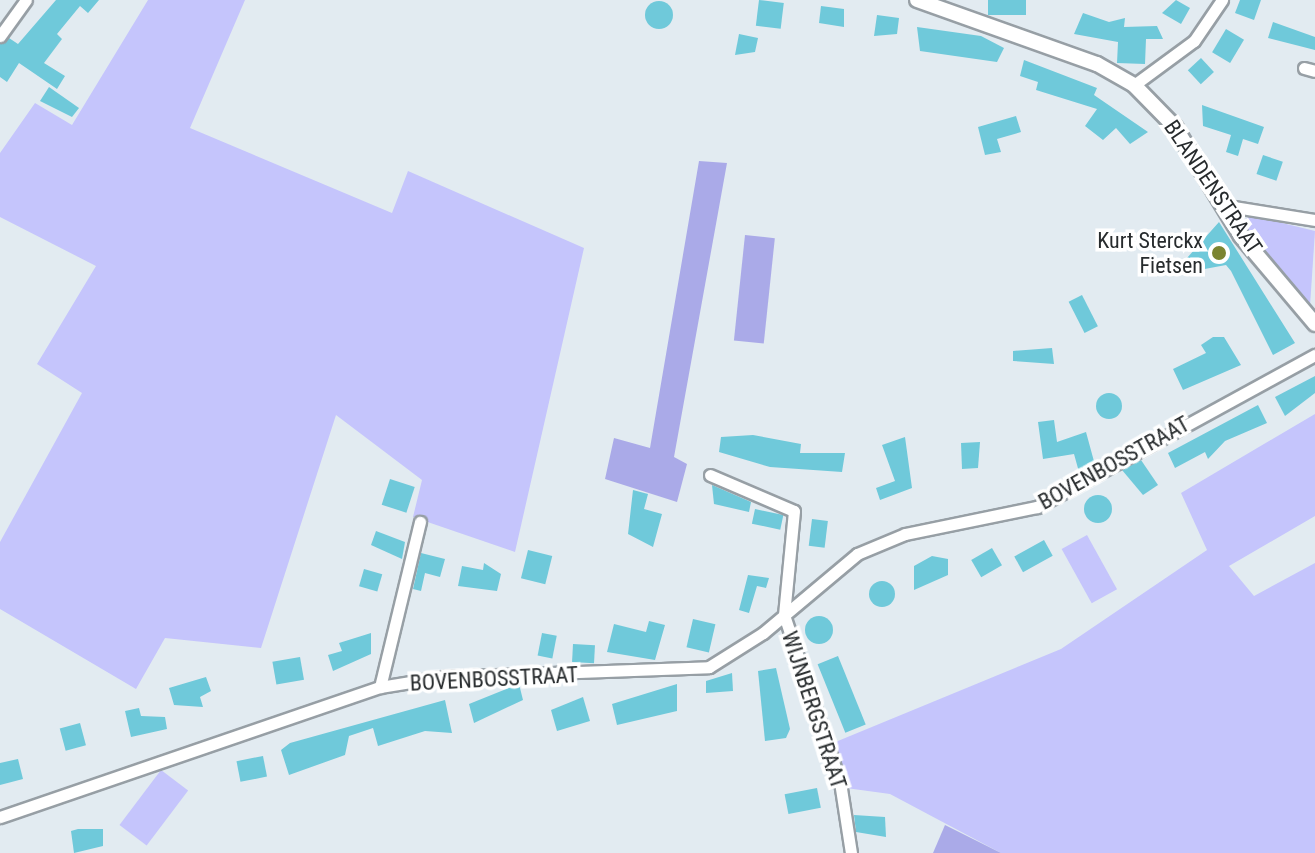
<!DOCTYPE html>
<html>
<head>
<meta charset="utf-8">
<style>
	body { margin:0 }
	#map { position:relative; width:1315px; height:853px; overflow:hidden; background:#e2ebf1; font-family:"Roboto Condensed",sans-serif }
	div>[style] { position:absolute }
	.green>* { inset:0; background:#c5c5fc; transform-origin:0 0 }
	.forest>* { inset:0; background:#aaaae8; transform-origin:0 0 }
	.building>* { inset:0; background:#6fc9da; transform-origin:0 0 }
	.round { border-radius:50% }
	.roads { filter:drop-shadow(2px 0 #979fa5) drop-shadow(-2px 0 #979fa5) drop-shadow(0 2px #979fa5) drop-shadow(0 -2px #979fa5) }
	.minor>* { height:11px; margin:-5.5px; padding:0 5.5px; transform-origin:5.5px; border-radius:5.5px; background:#fff }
	.tertiary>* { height:14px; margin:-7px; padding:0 7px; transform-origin:7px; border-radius:7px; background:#fff }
	.dots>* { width:22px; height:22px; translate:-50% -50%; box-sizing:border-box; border:4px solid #fff; border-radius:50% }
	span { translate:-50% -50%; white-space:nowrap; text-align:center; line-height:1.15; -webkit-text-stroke:7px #fff; paint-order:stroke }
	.street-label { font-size:22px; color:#272b2d }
	.poi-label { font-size:22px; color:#272b2d }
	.right { translate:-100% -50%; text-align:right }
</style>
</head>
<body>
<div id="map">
	<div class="green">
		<i style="clip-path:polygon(148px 0,245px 0,190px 128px,392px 213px,408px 171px,584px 248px,515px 552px,413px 517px,422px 480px,336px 415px,261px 648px,165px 638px,136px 689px,0 609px,0 542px,82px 393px,37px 364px,96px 266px,0 217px,0 153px,35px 103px,72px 125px)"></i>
		<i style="clip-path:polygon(1250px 215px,1315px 231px,1310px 306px,1250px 235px,1242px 223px)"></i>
		<i style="clip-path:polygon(1315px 414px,1315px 516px,1229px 566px,1254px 596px,1315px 563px,1315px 853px,1001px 853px,890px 794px,846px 788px,833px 743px,1061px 649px,1207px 550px,1181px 493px)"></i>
		<i style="left:1087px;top:535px;width:62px;height:29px;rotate:61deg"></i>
		<i style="left:161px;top:770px;width:34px;height:69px;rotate:37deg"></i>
	</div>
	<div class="forest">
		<i style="clip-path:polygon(699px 161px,727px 163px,674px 457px,687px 464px,677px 502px,605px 479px,614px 438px,650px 448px)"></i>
		<i style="left:745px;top:235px;width:30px;height:106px;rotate:6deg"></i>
		<i style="clip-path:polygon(945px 825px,1001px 853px,933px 853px)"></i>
	</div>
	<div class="building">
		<i style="clip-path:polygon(56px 0,99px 0,88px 13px,80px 6px,57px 34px,62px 39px,44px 63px,65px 76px,57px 89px,19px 63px,7px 82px,0 77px,0 44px,9px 38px,18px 44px)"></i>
		<i style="left:759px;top:0;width:25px;height:26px;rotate:7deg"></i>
		<i style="left:988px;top:0;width:38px;height:15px"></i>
		<i style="clip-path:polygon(1176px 0,1190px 8px,1181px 24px,1162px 13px)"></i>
		<i style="clip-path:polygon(1240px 0,1261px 0,1254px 20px,1235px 13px)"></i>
		<i class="round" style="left:645px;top:1px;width:28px;height:28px"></i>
		<i style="clip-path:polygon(821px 6px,844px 9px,844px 27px,819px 23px)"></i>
		<i style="clip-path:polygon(1083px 13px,1109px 22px,1125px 18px,1124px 27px,1157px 26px,1163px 39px,1146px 39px,1145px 64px,1117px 63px,1118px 42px,1074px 34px)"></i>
		<i style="clip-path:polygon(877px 15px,899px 18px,897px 34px,874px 36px)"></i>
		<i style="clip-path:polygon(1273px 22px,1315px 37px,1315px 50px,1268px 38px)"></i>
		<i style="clip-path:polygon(917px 27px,981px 36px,1004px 48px,997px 62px,920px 51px)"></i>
		<i style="left:1226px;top:29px;width:21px;height:27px;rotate:31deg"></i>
		<i style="clip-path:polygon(739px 34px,758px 38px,755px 52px,735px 55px)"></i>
		<i style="left:1201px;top:58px;width:19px;height:18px;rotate:47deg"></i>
		<i style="clip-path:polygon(1024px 60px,1097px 88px,1094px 95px,1148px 132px,1130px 144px,1116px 128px,1103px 140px,1085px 126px,1097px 109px,1036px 90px,1038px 82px,1020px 76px)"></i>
		<i style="clip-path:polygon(49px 87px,79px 108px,72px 117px,40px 101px)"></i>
		<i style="clip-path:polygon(1202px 105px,1264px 127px,1258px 144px,1243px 139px,1238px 156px,1226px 152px,1231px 135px,1203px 126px)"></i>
		<i style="clip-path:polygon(1016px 116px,1021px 132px,997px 139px,1001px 152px,985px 155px,978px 127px)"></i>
		<i style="left:1263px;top:155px;width:21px;height:20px;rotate:19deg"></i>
		<i style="clip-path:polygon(1219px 222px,1295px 343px,1273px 355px,1231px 271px,1226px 265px,1194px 271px,1187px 258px)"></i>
		<i style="left:1082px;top:295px;width:35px;height:15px;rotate:63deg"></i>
		<i style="clip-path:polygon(1213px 337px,1224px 337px,1241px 365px,1183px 390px,1173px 369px,1206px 353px,1201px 345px)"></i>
		<i style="clip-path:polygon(1052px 348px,1054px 364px,1013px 361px,1013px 351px)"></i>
		<i style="clip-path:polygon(1315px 376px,1315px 393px,1285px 416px,1275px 397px)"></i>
		<i class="round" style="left:1096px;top:393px;width:26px;height:26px"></i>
		<i style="clip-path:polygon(1258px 405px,1267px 423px,1225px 441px,1208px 459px,1205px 452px,1175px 468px,1168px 453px)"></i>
		<i style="clip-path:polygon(1054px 420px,1057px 442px,1086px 432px,1095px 465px,1079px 472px,1074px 454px,1043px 459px,1038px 422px)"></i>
		<i style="clip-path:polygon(753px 435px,801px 444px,800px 453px,845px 453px,842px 472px,770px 467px,719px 452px,721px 437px)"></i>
		<i style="clip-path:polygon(905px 437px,912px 488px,880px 500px,876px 488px,895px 481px,882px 445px)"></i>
		<i style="clip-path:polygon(980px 442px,978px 468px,962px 469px,961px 443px)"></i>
		<i style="clip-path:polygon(1141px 460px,1158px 485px,1143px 495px,1122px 470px)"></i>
		<i style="left:390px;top:479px;width:26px;height:27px;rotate:18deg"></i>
		<i style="clip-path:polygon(712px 485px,751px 502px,749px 512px,714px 504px)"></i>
		<i style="clip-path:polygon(633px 490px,648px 494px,644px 509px,662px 514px,653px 547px,628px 534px)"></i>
		<i class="round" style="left:1084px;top:495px;width:28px;height:28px"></i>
		<i style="left:755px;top:509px;width:29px;height:15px;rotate:12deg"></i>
		<i style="left:812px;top:519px;width:16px;height:27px;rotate:7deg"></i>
		<i style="clip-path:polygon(376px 531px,405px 542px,402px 559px,371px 545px)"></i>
		<i style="left:1044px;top:540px;width:18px;height:34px;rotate:61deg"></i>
		<i style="left:992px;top:548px;width:20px;height:24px;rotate:60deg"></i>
		<i style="left:528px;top:550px;width:25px;height:29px;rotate:14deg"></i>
		<i style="clip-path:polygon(421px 553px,445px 559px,440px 577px,425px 573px,421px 591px,413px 589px)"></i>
		<i style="clip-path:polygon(932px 556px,948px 559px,948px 575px,914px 590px,914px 566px)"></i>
		<i style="clip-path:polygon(484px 563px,501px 574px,497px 591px,458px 586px,462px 566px,483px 570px)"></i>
		<i style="left:364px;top:569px;width:19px;height:18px;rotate:16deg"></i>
		<i style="clip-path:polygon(748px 575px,769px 578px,766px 588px,757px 586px,749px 613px,739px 610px)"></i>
		<i class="round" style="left:869px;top:581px;width:26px;height:26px"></i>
		<i class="round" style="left:805px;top:616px;width:28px;height:28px"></i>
		<i style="left:693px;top:619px;width:23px;height:29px;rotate:13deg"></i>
		<i style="clip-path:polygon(649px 621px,665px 625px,655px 660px,607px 652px,614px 624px,646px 632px)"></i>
		<i style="clip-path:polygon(371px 633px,371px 654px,333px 671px,328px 655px,342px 651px,339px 643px)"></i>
		<i style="left:542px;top:633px;width:15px;height:23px;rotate:11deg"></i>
		<i style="left:573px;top:644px;width:22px;height:18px;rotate:3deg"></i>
		<i style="left:838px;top:656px;width:74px;height:22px;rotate:68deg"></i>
		<i style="left:300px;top:657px;width:23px;height:28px;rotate:80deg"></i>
		<i style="clip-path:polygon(776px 668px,790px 729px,786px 738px,765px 741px,758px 671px)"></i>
		<i style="clip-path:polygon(732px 673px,733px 691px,706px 693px,706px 681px)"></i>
		<i style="clip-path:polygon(206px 677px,211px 691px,200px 697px,203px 707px,174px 705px,169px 688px)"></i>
		<i style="clip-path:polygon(519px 684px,523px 700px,474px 723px,469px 704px)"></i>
		<i style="clip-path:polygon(677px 684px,677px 711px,617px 725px,612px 704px)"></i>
		<i style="clip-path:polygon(583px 697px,590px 721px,557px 731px,551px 710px)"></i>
		<i style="clip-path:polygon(445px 700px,452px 733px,425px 731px,378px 746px,373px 728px,349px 736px,345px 755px,289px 775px,281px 750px,290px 743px)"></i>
		<i style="clip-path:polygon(139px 708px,141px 716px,165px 717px,167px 729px,131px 737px,125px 711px)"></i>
		<i style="left:80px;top:723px;width:23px;height:21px;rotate:75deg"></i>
		<i style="left:263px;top:756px;width:21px;height:27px;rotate:79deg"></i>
		<i style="clip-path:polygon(18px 759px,23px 779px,0 785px,0 763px)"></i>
		<i style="left:817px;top:788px;width:20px;height:33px;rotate:79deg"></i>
		<i style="clip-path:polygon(854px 815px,885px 817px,886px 837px,856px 832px)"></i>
		<i style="clip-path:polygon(78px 829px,103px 829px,103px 846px,74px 853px,71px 831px)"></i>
	</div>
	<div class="roads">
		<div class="minor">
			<i style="left:0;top:36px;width:44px;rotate:-54.2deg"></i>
			<i style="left:1304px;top:68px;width:11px;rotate:15deg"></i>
			<i style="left:1134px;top:85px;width:74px;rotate:-36.3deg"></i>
			<i style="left:1194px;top:41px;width:50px;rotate:-55.7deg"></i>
			<i style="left:1222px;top:205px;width:94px;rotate:9.2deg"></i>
			<i style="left:710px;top:475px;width:91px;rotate:23.2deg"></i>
			<i style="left:794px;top:511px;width:104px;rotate:95.5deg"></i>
			<i style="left:784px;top:615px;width:176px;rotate:71.5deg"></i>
			<i style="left:840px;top:782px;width:72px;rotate:81.2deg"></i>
			<i style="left:380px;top:687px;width:170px;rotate:-76.4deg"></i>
			<i style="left:0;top:817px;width:402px;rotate:-18.9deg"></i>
			<i style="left:380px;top:687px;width:62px;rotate:-9.3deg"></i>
			<i style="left:441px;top:677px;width:268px;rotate:-2.1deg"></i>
			<i style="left:709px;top:667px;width:64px;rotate:-32.2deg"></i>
			<i style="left:763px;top:633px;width:123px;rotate:-40deg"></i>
			<i style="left:857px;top:554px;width:52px;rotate:-22.6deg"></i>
			<i style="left:905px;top:534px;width:135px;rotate:-11.6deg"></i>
			<i style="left:1037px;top:507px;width:317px;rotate:-28.7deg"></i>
		</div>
		<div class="tertiary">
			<i style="left:917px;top:0;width:191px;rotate:19.6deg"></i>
			<i style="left:1097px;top:64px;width:43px;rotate:29.6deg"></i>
			<i style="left:1134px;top:85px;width:59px;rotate:45.7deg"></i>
			<i style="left:1175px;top:127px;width:127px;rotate:58.8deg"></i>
			<i style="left:1241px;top:236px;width:115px;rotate:49.9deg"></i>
		</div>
	</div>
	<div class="dots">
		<i style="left:1219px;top:253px;background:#7b8430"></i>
	</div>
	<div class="street-label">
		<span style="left:1213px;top:187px;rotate:56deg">BLANDENSTRAAT</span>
		<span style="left:1114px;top:463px;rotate:-29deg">BOVENBOSSTRAAT</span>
		<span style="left:494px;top:679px;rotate:-3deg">BOVENBOSSTRAAT</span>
		<span style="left:814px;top:710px;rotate:72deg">WIJNBERGSTRAAT</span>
	</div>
	<div class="poi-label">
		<span class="right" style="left:1203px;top:253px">Kurt Sterckx<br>Fietsen</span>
	</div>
</div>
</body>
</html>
